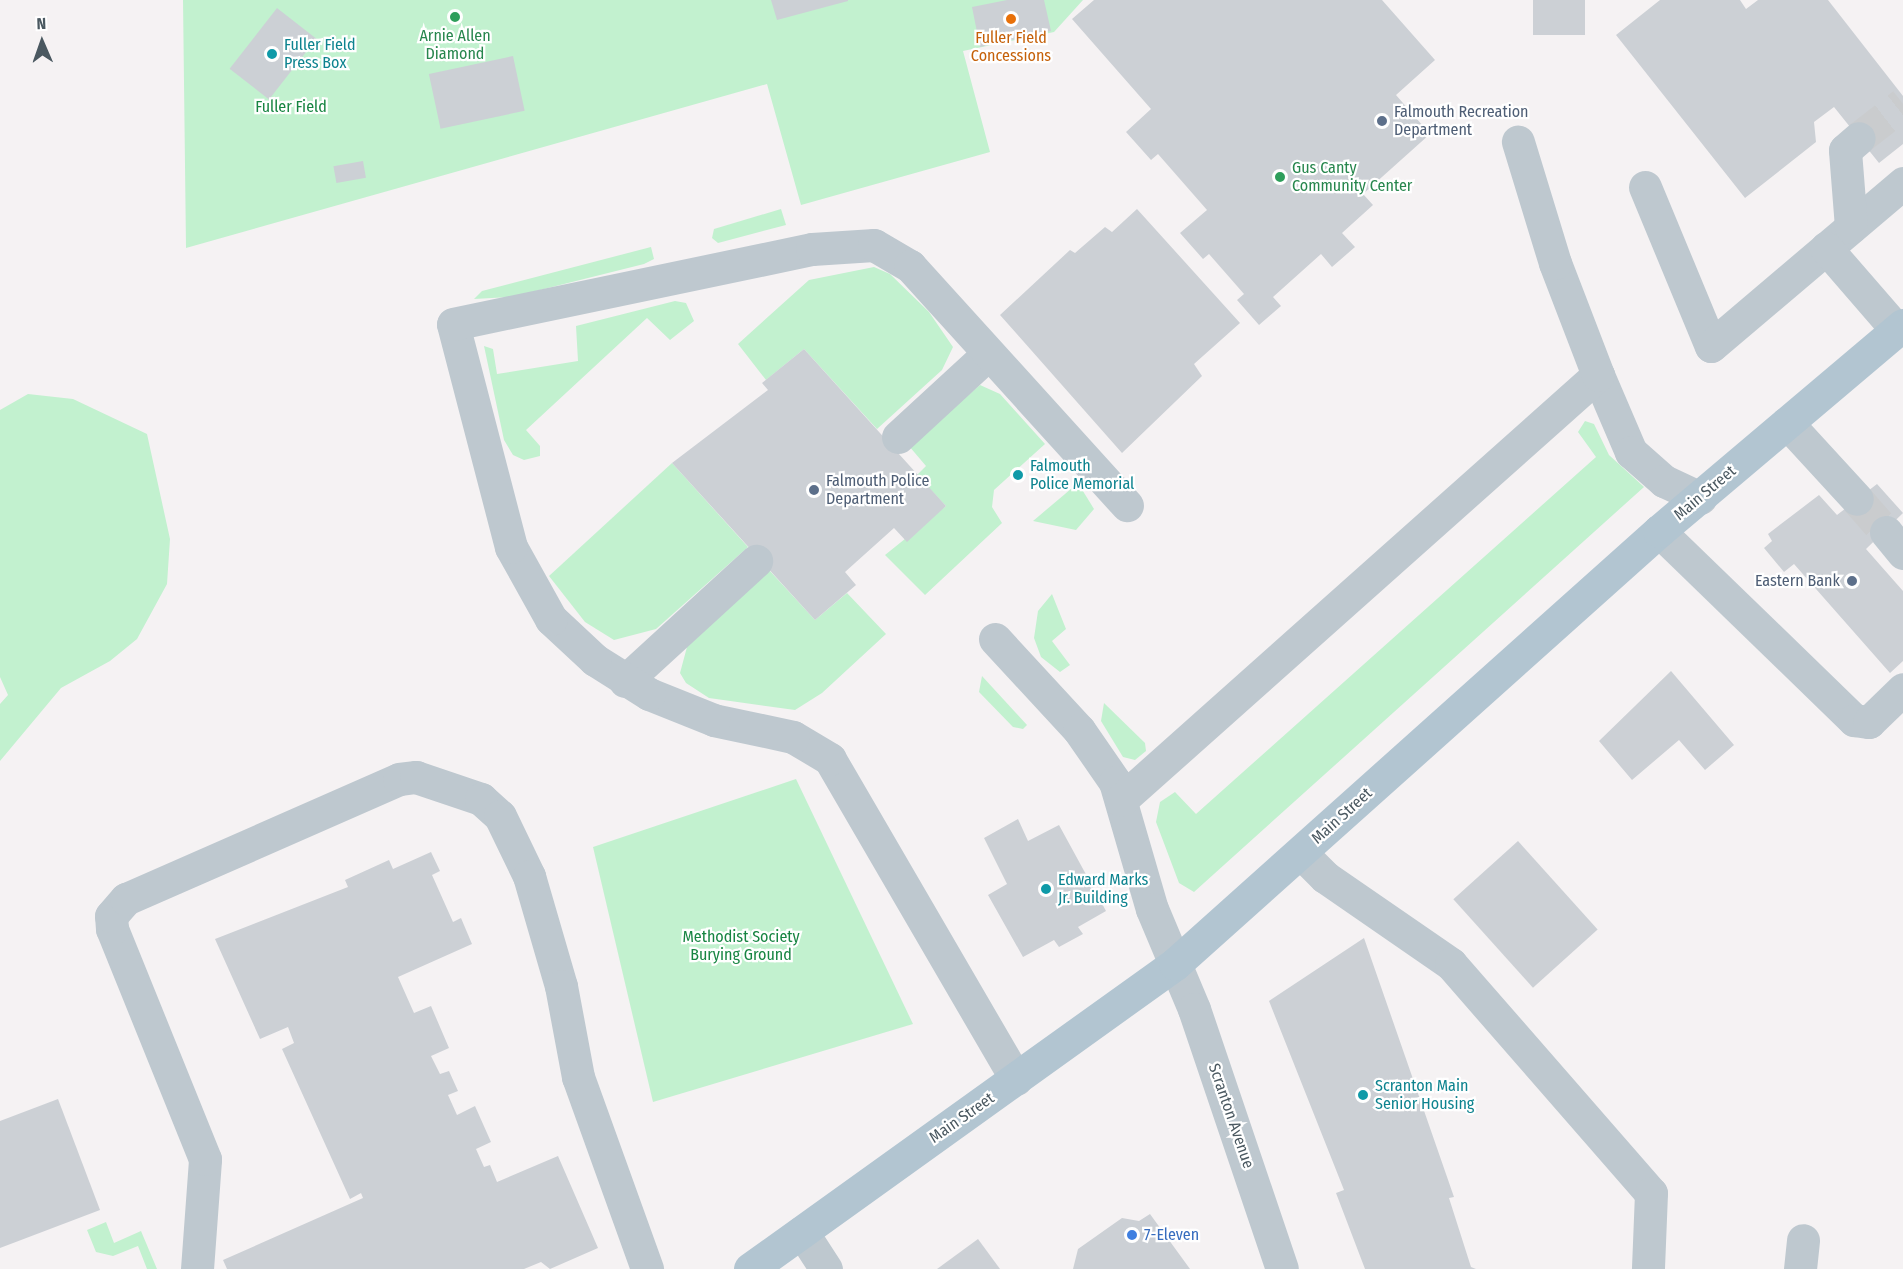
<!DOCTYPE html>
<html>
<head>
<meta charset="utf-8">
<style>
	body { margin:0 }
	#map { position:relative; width:1903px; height:1269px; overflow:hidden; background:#f5f2f3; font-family:"Fira Sans Condensed",sans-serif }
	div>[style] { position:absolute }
	.green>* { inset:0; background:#c2f1cf }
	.building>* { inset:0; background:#ccd0d5; transform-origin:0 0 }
	.minor-tunnel>* { height:33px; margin-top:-16.5px; transform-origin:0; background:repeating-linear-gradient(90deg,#caccce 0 33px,transparent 0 49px) }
	.minor>* { height:33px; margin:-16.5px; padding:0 16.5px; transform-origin:16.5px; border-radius:16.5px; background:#bec8cf }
	.major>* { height:33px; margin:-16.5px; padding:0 16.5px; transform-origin:16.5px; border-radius:16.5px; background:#b2c5d1 }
	.dots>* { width:16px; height:16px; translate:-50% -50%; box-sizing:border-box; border:3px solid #fff; border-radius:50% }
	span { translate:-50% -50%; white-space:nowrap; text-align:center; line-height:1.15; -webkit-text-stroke:4.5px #fff; paint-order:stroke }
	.leisure-label { font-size:16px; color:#27864d }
	.left { translate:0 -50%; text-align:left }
	.food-label { font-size:16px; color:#c56008 }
	.culture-label { font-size:16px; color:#0d838f }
	.park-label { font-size:16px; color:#178542 }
	.service-label { font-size:16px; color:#4e5e75 }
	.right { translate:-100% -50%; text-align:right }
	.street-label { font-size:16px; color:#4a5860 }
	.shop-label { font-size:16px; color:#366cbe }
	.north { position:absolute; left:12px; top:12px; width:60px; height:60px; -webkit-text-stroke:4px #fff; paint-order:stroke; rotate:358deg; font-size:16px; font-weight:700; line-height:24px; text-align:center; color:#4a5860 }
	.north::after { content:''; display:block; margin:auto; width:21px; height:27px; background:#4a5860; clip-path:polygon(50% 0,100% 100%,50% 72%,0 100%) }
</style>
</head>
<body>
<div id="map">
	<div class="green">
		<i style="clip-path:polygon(183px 0,1083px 0,1054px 32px,963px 51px,990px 152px,801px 205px,767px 84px,186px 248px)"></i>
		<i style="clip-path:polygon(781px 209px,786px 225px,718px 243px,712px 238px,714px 229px)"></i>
		<i style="clip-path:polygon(651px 247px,654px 259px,644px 264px,512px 297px,474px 299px,482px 291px)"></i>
		<i style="clip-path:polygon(874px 267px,890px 274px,929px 312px,953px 347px,942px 370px,877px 429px,804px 349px,766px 380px,738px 344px,809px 280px)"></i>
		<i style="clip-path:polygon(675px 301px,686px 303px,694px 321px,670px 340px,647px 318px,526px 430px,540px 446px,540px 456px,524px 460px,513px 455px,504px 440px,484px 346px,493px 349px,497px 374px,578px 361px,576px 326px)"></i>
		<i style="clip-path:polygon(980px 385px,1000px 394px,1045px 444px,994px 490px,992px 507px,1002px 523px,925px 595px,885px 555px,946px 506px,917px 475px,926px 466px,909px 446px)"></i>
		<i style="clip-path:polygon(28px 394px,73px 399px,147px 434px,170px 539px,167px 584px,137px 639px,110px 661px,61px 688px,0 761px,0 704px,8px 695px,0 677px,0 410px)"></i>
		<i style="clip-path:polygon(1585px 421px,1594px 424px,1609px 455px,1644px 487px,1194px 892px,1179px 883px,1156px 822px,1160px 802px,1175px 792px,1196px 814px,1596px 457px,1578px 432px)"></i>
		<i style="clip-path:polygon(672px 463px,748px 547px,656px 629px,614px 640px,585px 622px,549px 576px)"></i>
		<i style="clip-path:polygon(1078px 483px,1094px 509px,1076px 530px,1033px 521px)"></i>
		<i style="clip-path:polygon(769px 570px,815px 620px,847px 593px,886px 634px,822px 693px,795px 710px,709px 698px,686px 683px,680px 673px,687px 647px)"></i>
		<i style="clip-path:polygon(1052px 594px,1066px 629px,1052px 641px,1070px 665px,1060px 672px,1041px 657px,1034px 638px,1038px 611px)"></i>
		<i style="clip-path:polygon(982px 676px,1027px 725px,1023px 729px,1013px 727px,979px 692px)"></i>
		<i style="clip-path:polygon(1104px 703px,1145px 743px,1146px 751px,1135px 760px,1123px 757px,1101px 721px)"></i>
		<i style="clip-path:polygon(796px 779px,913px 1024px,653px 1102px,593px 847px)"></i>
		<i style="clip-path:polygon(106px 1222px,114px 1243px,141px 1231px,157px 1269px,147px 1269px,138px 1246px,113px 1256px,96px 1252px,87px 1230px)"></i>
	</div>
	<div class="building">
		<i style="clip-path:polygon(771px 0,848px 0,848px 1px,777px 20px)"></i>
		<i style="clip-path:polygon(1007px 0,1044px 0,1051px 31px,980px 47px,972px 7px)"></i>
		<i style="clip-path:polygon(1094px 0,1382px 0,1435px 60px,1396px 95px,1430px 134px,1363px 194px,1373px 205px,1342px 233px,1355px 247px,1332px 267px,1321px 254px,1273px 297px,1281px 306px,1259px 325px,1237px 300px,1244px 294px,1209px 254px,1203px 259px,1180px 233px,1207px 210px,1158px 154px,1151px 160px,1126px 132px,1151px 109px,1072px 19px)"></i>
		<i style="left:1533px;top:0;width:52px;height:35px"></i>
		<i style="clip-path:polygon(1660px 0,1740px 0,1746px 9px,1758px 0,1828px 0,1903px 96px,1903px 144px,1879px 163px,1834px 107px,1814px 122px,1816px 142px,1745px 198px,1616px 35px)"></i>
		<i style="left:277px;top:8px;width:50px;height:77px;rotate:38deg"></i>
		<i style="left:513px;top:56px;width:56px;height:86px;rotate:78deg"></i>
		<i style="left:363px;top:161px;width:17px;height:30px;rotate:80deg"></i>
		<i style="clip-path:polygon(1137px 209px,1240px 323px,1194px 364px,1202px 376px,1122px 453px,1000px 315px,1070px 250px,1075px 253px,1105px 227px,1112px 232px)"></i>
		<i style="clip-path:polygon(804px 349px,946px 506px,907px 542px,894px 528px,845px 572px,856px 585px,815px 620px,672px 463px,768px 390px,762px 383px)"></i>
		<i style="clip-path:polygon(1877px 484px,1903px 513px,1866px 549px,1903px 591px,1903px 661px,1890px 673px,1794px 564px,1784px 572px,1764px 548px,1772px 541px,1768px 534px,1819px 495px,1837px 515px)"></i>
		<i style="clip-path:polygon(1671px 671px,1734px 745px,1705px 770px,1679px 740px,1632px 780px,1599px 741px)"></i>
		<i style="clip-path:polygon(1018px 819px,1028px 841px,1059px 825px,1106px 911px,1078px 927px,1083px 934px,1059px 947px,1054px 940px,1023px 957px,988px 895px,1007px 884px,984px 838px)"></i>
		<i style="left:1518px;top:841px;width:119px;height:87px;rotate:48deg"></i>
		<i style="clip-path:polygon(431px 852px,440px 871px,432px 875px,453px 922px,461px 918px,472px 944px,398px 977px,414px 1013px,431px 1006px,449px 1048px,431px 1056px,440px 1074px,449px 1071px,458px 1091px,448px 1095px,457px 1115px,475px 1106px,491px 1142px,476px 1149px,484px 1167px,490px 1165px,497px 1182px,558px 1156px,598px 1248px,550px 1269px,541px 1262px,524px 1269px,227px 1269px,223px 1260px,363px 1198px,361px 1193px,350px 1199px,282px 1049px,294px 1043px,288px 1027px,260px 1039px,215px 939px,348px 887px,345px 880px,389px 860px,393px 869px)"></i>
		<i style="clip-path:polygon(1364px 938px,1454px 1197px,1449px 1198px,1471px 1267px,1476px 1269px,1365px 1269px,1336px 1193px,1344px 1190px,1269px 1001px)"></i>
		<i style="clip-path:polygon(58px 1099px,100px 1210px,0 1248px,0 1121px)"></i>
		<i style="clip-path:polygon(1150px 1214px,1190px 1269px,1073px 1269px,1078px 1249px,1122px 1218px,1139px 1221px)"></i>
		<i style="clip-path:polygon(978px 1239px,1000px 1269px,937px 1269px)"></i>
	</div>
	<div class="minor-tunnel">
		<i style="left:1859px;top:138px;width:56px;rotate:-37.7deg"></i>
		<i style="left:1857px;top:499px;width:44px;rotate:48.7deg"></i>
	</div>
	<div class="minor">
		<i style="left:1645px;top:187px;width:172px;rotate:67.5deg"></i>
		<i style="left:1711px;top:346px;width:252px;rotate:-40.3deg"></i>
		<i style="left:1851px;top:227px;width:77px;rotate:-94.5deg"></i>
		<i style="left:1845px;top:150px;width:18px;rotate:-41deg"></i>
		<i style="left:1826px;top:248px;width:108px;rotate:49.1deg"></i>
		<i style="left:1598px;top:375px;width:84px;rotate:66.8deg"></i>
		<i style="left:1631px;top:452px;width:44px;rotate:41.3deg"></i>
		<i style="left:1664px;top:481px;width:40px;rotate:25deg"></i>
		<i style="left:1787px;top:423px;width:103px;rotate:47.4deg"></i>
		<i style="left:898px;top:437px;width:122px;rotate:-42.7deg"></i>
		<i style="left:1659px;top:531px;width:272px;rotate:44.1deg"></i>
		<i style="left:1854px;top:720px;width:15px;rotate:8deg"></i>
		<i style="left:1869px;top:722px;width:47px;rotate:-44.1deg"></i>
		<i style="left:1886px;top:532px;width:27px;rotate:51deg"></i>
		<i style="left:995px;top:639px;width:124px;rotate:47.3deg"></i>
		<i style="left:1079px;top:730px;width:63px;rotate:55.3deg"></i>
		<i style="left:1115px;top:782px;width:132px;rotate:73.8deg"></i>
		<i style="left:1152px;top:909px;width:108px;rotate:67.2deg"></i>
		<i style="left:1194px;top:1009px;width:274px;rotate:71.3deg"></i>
		<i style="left:625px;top:681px;width:178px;rotate:-42.5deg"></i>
		<i style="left:1121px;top:800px;width:639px;rotate:-41.7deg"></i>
		<i style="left:1598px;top:375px;width:120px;rotate:-111deg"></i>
		<i style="left:1555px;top:263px;width:127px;rotate:-107deg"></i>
		<i style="left:1301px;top:853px;width:34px;rotate:45deg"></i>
		<i style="left:1325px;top:877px;width:153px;rotate:34.6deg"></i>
		<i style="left:1451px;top:964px;width:304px;rotate:48.9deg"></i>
		<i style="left:1651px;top:1193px;width:76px;rotate:92.3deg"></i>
		<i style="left:1016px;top:1079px;width:370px;rotate:-120.2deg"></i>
		<i style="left:830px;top:759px;width:43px;rotate:-149.3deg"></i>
		<i style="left:793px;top:737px;width:81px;rotate:-167.9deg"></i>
		<i style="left:714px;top:720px;width:70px;rotate:-158.2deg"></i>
		<i style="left:649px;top:694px;width:64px;rotate:-147.8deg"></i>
		<i style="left:595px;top:660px;width:60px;rotate:-137deg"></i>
		<i style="left:551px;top:619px;width:82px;rotate:-119.1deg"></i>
		<i style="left:511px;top:547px;width:230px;rotate:-104.6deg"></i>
		<i style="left:453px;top:324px;width:367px;rotate:-11.8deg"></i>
		<i style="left:812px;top:249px;width:62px;rotate:-3.7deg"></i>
		<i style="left:874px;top:245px;width:42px;rotate:30.3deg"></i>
		<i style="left:910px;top:266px;width:323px;rotate:47.8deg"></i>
		<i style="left:802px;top:1232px;width:44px;rotate:57deg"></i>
		<i style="left:197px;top:1269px;width:110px;rotate:-85.8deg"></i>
		<i style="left:205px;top:1159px;width:248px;rotate:-112deg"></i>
		<i style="left:112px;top:929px;width:13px;rotate:-94deg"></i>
		<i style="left:111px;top:916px;width:23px;rotate:-49deg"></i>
		<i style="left:126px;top:899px;width:298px;rotate:-23.7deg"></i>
		<i style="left:399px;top:779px;width:17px;rotate:-7deg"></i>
		<i style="left:416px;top:777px;width:69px;rotate:18.7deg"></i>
		<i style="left:481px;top:799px;width:25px;rotate:42deg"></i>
		<i style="left:500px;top:816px;width:67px;rotate:64.2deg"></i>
		<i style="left:529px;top:876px;width:115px;rotate:73.8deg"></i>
		<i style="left:561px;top:986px;width:93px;rotate:79.4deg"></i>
		<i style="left:578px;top:1077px;width:204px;rotate:70.2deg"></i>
		<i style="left:1800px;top:1269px;width:29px;rotate:-84deg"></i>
	</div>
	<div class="major">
		<i style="left:750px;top:1269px;width:523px;rotate:-35.67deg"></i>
		<i style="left:1175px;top:964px;width:649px;rotate:-41.82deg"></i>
		<i style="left:1659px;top:531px;width:319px;rotate:-40.2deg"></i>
	</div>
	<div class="dots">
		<i style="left:455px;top:17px;background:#2e9e5b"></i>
		<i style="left:1011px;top:19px;background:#e8710a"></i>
		<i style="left:272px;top:54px;background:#0f9aa8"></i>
		<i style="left:1382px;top:121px;background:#5c6f8a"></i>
		<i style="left:1280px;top:177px;background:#2e9e5b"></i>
		<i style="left:1018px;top:475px;background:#0f9aa8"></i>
		<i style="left:814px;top:490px;background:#5c6f8a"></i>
		<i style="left:1852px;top:581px;background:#5c6f8a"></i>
		<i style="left:1046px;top:889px;background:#0f9aa8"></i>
		<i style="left:1363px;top:1095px;background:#0f9aa8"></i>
		<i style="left:1132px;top:1235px;background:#3f7fe0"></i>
	</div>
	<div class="leisure-label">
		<span style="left:455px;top:45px">Arnie Allen<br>Diamond</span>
		<span class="left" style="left:1292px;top:177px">Gus Canty<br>Community Center</span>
	</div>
	<div class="food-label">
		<span style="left:1011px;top:47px">Fuller Field<br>Concessions</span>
	</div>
	<div class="culture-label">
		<span class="left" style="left:284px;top:54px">Fuller Field<br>Press Box</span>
		<span class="left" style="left:1030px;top:475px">Falmouth<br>Police Memorial</span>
		<span class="left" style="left:1058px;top:889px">Edward Marks<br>Jr. Building</span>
		<span class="left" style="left:1375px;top:1095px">Scranton Main<br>Senior Housing</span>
	</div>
	<div class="park-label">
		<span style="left:291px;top:107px">Fuller Field</span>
		<span style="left:741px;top:946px">Methodist Society<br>Burying Ground</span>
	</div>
	<div class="service-label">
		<span class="left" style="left:1394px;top:121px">Falmouth Recreation<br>Department</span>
		<span class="left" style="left:826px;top:490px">Falmouth Police<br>Department</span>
		<span class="right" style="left:1840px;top:581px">Eastern Bank</span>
	</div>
	<div class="street-label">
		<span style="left:1705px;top:493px;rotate:-40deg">Main Street</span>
		<span style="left:1342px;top:816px;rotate:-42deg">Main Street</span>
		<span style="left:1231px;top:1116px;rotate:71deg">Scranton Avenue</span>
		<span style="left:962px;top:1118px;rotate:-35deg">Main Street</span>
	</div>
	<div class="shop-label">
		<span class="left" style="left:1144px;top:1235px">7-Eleven</span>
	</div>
	<div class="north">N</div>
</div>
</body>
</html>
